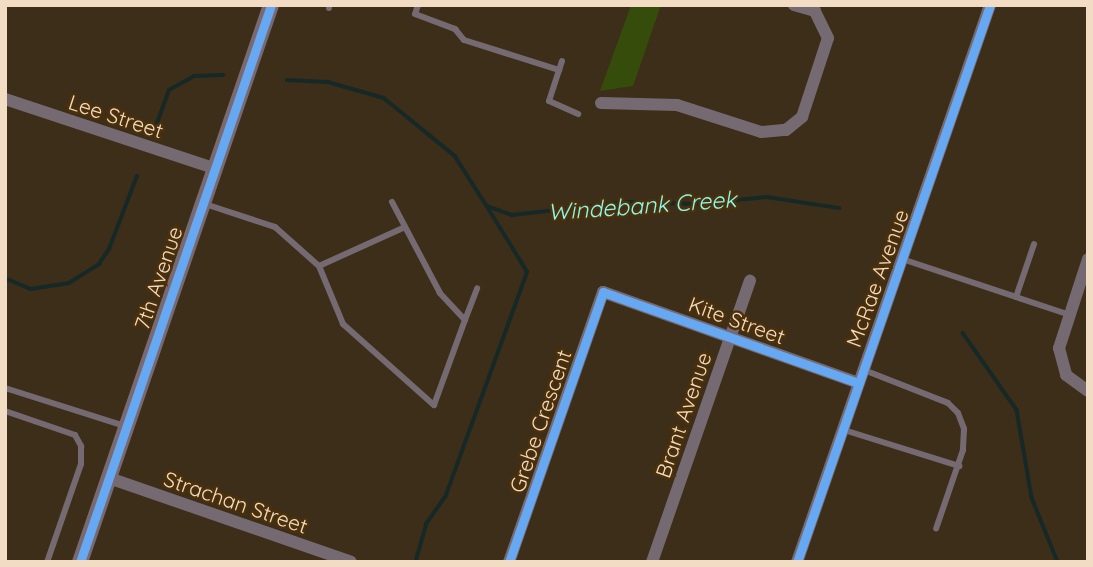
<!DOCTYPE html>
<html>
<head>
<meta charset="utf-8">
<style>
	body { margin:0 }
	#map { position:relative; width:1093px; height:567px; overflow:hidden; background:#3d2e19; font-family:Quicksand,sans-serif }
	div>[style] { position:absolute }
	.green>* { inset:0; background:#354c0b }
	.stream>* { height:3.5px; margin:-1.75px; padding:0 1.75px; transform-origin:1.75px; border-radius:1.75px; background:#162926 }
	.lane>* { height:6px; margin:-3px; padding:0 3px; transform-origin:3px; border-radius:3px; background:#766a72 }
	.street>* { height:12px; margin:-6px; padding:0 6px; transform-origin:6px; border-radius:6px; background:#766a72 }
	.secondary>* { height:16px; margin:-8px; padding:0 8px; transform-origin:8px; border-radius:8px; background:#796a71 }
	.cycleway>* { height:9px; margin:-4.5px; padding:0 4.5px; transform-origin:4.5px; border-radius:4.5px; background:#66a8f1 }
	span { translate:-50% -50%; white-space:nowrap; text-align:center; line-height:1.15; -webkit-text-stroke:5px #4c300a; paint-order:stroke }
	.street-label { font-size:21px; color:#f2dcc3 }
	.water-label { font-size:23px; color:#88f9f2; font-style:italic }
	.frame { position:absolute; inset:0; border:7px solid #f2dcc3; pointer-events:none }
</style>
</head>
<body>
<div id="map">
	<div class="green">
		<i style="clip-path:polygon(631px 5px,661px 5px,633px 86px,600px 91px)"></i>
	</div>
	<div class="stream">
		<i style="left:287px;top:80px;width:41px;rotate:2.8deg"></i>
		<i style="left:328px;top:82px;width:58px;rotate:15.9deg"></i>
		<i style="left:384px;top:98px;width:92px;rotate:39.2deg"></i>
		<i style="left:455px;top:156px;width:59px;rotate:57.4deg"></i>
		<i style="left:487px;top:206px;width:27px;rotate:20deg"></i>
		<i style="left:512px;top:215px;width:115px;rotate:-6.5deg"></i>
		<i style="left:626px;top:202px;width:71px;rotate:1.6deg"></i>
		<i style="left:697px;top:204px;width:70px;rotate:-5.7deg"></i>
		<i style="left:767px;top:197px;width:73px;rotate:8.7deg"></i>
		<i style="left:156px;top:126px;width:38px;rotate:-70deg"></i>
		<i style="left:169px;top:90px;width:29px;rotate:-29deg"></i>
		<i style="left:194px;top:76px;width:29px;rotate:-2deg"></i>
		<i style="left:5px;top:278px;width:28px;rotate:23deg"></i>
		<i style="left:31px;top:289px;width:38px;rotate:-9deg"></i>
		<i style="left:69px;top:283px;width:36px;rotate:-32deg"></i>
		<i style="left:99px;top:264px;width:18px;rotate:-56deg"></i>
		<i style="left:109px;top:249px;width:78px;rotate:-69deg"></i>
		<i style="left:963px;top:333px;width:94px;rotate:55deg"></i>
		<i style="left:1017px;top:410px;width:89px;rotate:80.3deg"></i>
		<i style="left:1032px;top:498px;width:69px;rotate:67.9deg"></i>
		<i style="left:416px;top:560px;width:37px;rotate:-74deg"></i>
		<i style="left:426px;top:524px;width:35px;rotate:-55deg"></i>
		<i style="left:446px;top:495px;width:237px;rotate:-70deg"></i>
		<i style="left:527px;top:272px;width:76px;rotate:-121.6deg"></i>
	</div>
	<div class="lane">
		<i style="left:418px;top:5px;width:9px;rotate:108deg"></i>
		<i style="left:415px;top:14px;width:43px;rotate:20.6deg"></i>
		<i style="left:455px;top:29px;width:14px;rotate:51deg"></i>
		<i style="left:464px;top:40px;width:100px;rotate:17.5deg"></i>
		<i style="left:329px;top:8px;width:3px;rotate:-90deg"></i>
		<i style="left:562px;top:61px;width:42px;rotate:108deg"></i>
		<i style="left:549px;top:101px;width:32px;rotate:24deg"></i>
		<i style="left:205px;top:204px;width:74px;rotate:18.2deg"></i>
		<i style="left:275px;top:227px;width:59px;rotate:41.6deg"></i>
		<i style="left:319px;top:266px;width:63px;rotate:67.5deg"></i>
		<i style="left:343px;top:324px;width:122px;rotate:41.7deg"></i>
		<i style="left:434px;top:405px;width:90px;rotate:-70deg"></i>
		<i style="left:465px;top:320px;width:37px;rotate:-133deg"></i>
		<i style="left:440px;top:293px;width:103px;rotate:-117.8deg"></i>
		<i style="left:902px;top:259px;width:120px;rotate:18.4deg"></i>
		<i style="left:1016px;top:297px;width:56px;rotate:-71.2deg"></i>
		<i style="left:319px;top:266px;width:94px;rotate:-24.4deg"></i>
		<i style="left:1016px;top:297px;width:57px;rotate:18.4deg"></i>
		<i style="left:465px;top:320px;width:34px;rotate:-69deg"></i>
		<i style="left:864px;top:370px;width:90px;rotate:21.4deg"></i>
		<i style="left:948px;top:403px;width:14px;rotate:45deg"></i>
		<i style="left:958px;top:413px;width:17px;rotate:69deg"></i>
		<i style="left:964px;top:429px;width:21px;rotate:93deg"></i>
		<i style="left:963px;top:450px;width:83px;rotate:108.9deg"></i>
		<i style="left:5px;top:388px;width:126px;rotate:17.6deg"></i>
		<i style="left:5px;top:411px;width:74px;rotate:18.9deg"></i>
		<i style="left:75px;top:435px;width:13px;rotate:61deg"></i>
		<i style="left:81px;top:446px;width:18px;rotate:90deg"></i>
		<i style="left:81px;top:464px;width:104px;rotate:109.1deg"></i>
		<i style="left:844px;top:430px;width:121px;rotate:17.4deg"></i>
	</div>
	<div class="street">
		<i style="left:5px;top:99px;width:220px;rotate:18.3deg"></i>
		<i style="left:601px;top:103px;width:76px;rotate:1.5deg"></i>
		<i style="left:677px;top:105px;width:88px;rotate:17.8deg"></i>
		<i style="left:761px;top:132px;width:25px;rotate:-5deg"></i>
		<i style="left:786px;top:130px;width:21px;rotate:-39deg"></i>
		<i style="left:802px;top:117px;width:83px;rotate:-71.8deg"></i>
		<i style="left:828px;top:38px;width:30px;rotate:-116deg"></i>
		<i style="left:815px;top:11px;width:22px;rotate:-164deg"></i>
		<i style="left:1088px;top:259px;width:94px;rotate:108deg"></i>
		<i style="left:1059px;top:348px;width:28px;rotate:75deg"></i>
		<i style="left:1066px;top:375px;width:27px;rotate:36deg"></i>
		<i style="left:109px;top:478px;width:256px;rotate:19.1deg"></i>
		<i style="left:509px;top:562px;width:286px;rotate:-70.8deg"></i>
		<i style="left:603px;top:292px;width:271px;rotate:19.6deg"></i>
		<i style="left:652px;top:562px;width:298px;rotate:-70.8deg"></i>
		<i style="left:797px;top:562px;width:589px;rotate:-70.89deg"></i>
	</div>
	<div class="secondary">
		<i style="left:80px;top:562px;width:589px;rotate:-71.07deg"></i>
	</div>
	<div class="cycleway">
		<i style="left:80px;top:562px;width:589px;rotate:-71.07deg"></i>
		<i style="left:509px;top:562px;width:286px;rotate:-70.8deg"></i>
		<i style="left:603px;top:292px;width:271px;rotate:19.6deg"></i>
		<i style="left:797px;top:562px;width:589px;rotate:-70.89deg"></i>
	</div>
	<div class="street-label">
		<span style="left:116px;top:116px;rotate:18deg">Lee Street</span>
		<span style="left:158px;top:278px;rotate:-71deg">7th Avenue</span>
		<span style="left:877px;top:278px;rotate:-70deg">McRae Avenue</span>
		<span style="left:737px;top:320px;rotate:20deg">Kite Street</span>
		<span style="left:683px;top:415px;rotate:-71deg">Brant Avenue</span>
		<span style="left:540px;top:421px;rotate:-71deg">Grebe Crescent</span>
		<span style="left:236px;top:502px;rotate:19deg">Strachan Street</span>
	</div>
	<div class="water-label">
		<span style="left:642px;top:206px;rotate:-4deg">Windebank Creek</span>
	</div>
	<div class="frame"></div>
</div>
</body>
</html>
